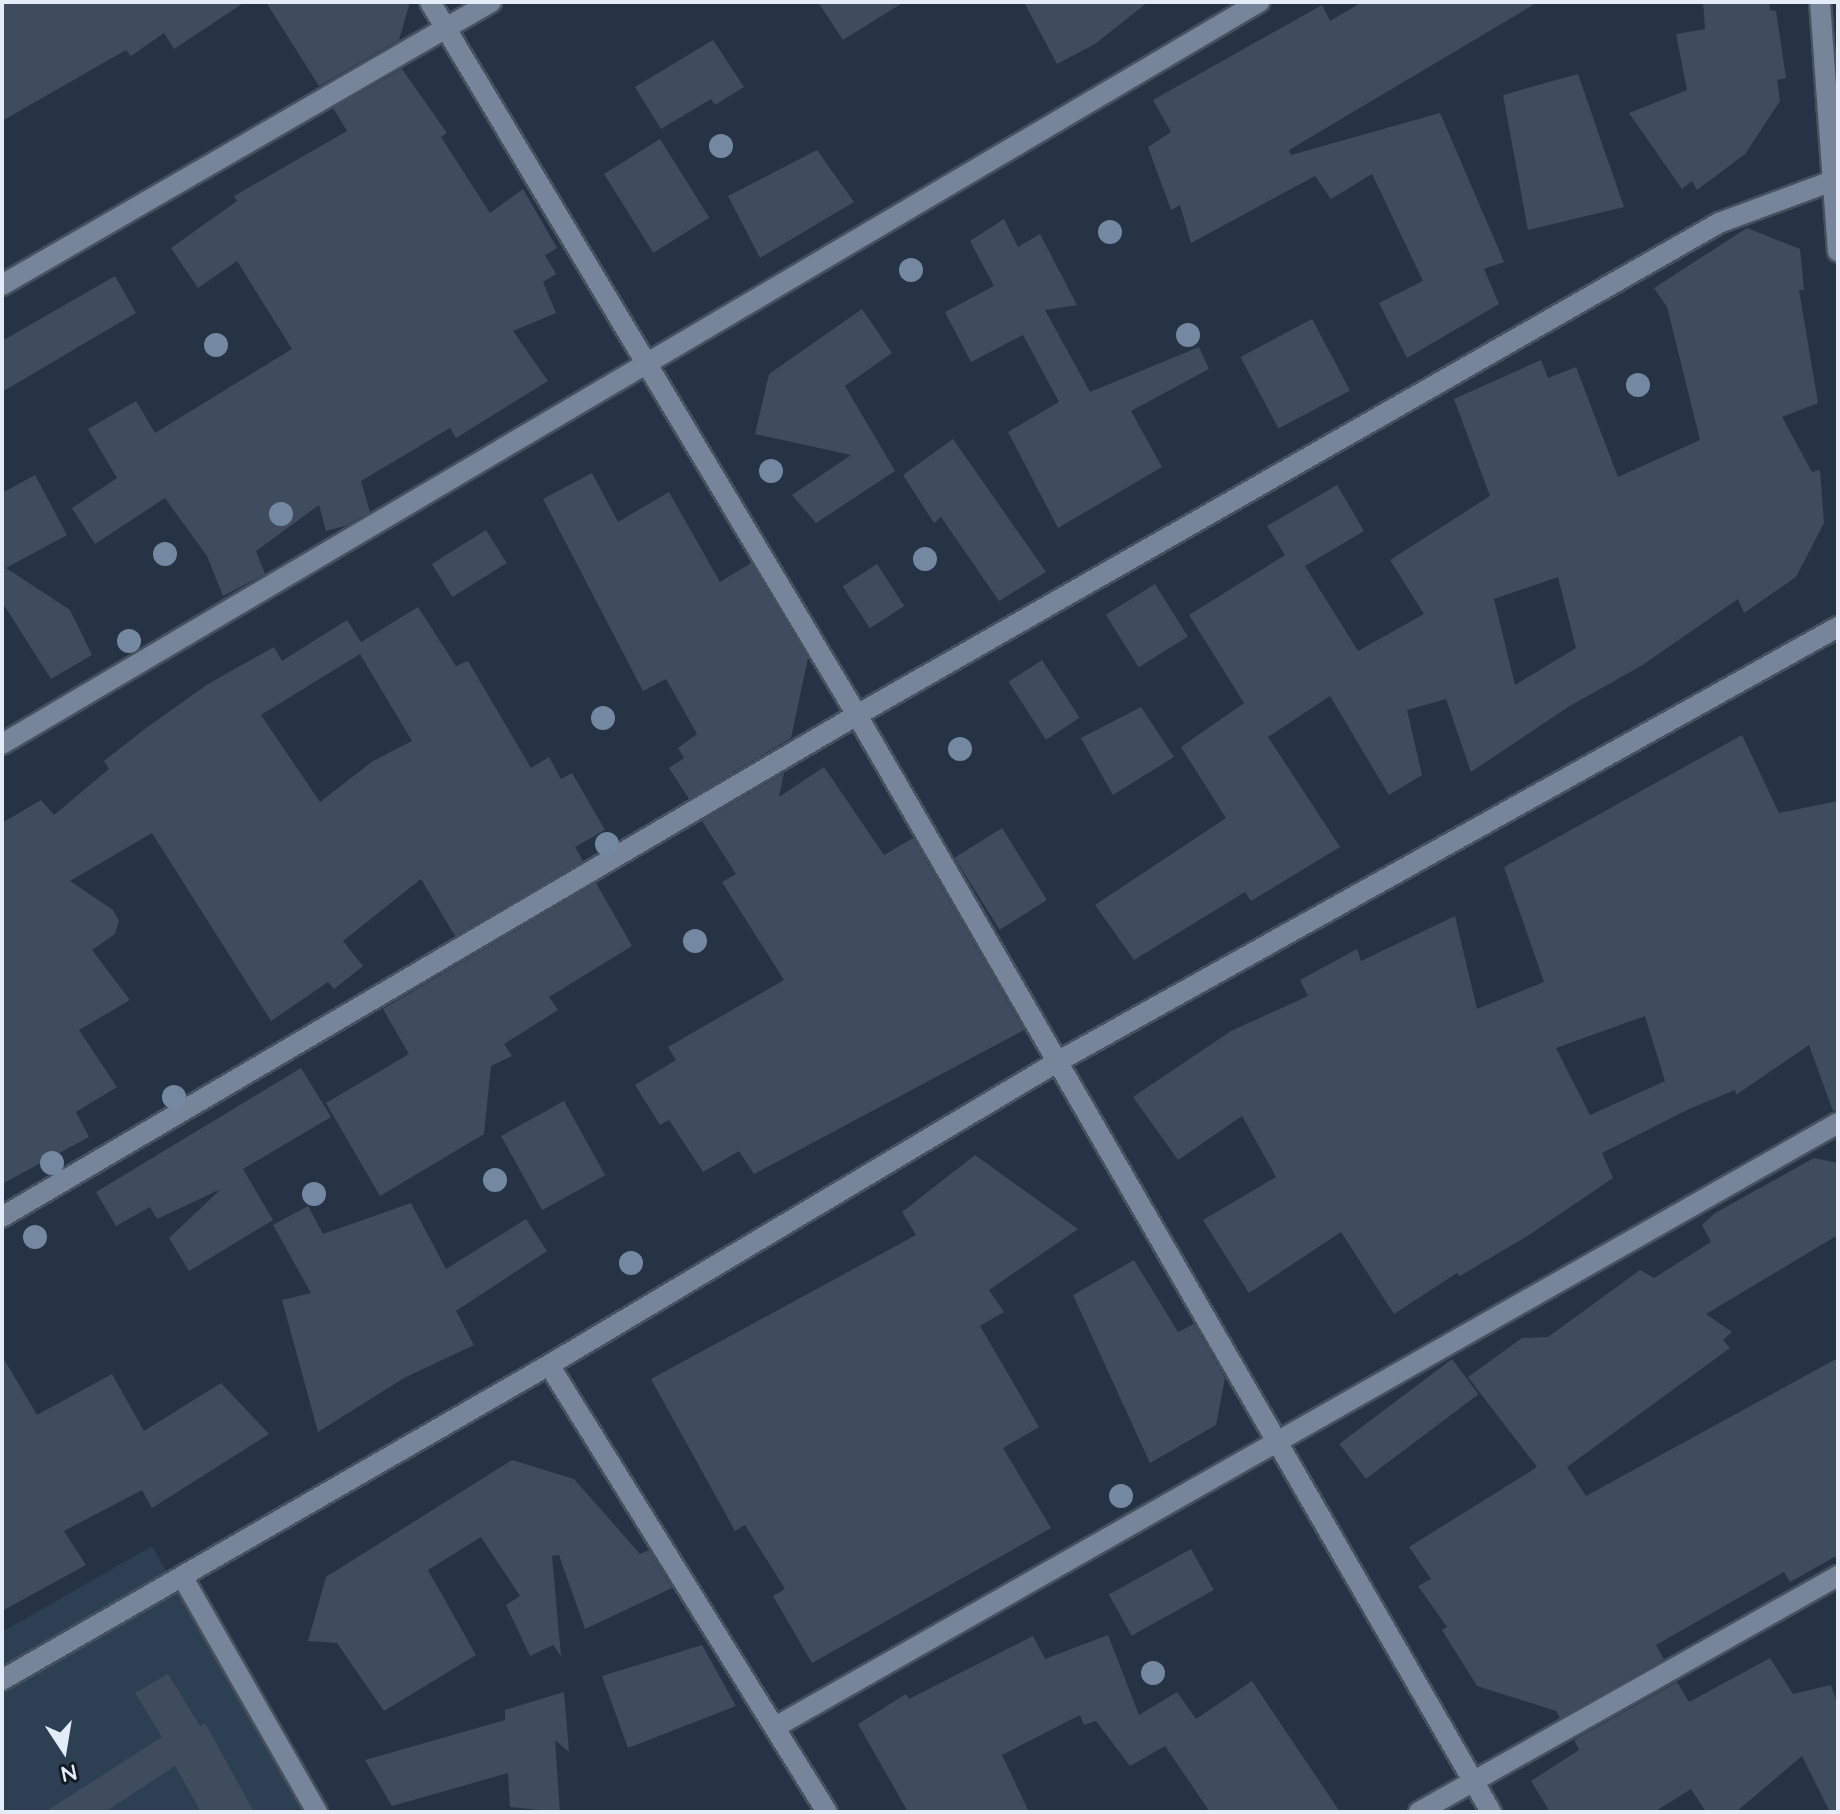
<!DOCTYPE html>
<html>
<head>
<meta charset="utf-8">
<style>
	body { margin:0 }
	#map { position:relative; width:1840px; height:1814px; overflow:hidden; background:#263344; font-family:Quicksand,sans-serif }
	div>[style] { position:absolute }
	.built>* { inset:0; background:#2d3f53 }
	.building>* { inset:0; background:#3e4c5e; transform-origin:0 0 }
	.roads { filter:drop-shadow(2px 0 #46515f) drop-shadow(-2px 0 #46515f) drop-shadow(0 2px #46515f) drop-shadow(0 -2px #46515f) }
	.minor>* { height:20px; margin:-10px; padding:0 10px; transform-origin:10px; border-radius:10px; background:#768599 }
	.tertiary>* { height:20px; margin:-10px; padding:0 10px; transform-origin:10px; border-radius:10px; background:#768599 }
	.trees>* { width:24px; height:24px; margin:-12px; border-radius:50%; background:#7488a2 }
	span { translate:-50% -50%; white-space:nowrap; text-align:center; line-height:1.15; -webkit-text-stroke:7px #151b22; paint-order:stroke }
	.frame { position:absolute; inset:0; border:4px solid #e4ecf7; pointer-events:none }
	.north { position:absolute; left:24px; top:1710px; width:80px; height:80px; -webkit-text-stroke:6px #151b22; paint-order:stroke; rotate:168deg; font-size:22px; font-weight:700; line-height:32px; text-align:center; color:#e4ecf7 }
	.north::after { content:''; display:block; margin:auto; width:28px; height:36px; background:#e4ecf7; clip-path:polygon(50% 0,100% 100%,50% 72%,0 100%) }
</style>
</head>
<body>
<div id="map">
	<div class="built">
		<i style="clip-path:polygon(152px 1546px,305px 1812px,2px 1812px,2px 1632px)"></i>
	</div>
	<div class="building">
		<i style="clip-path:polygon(2px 2px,245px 2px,174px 49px,164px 33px,131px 56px,126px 50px,2px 121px)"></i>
		<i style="clip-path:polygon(266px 2px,410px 2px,399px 40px,319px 86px)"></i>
		<i style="clip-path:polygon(818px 2px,904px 2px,843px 40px)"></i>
		<i style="clip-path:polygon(1024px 2px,1148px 2px,1095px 44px,1057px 64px)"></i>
		<i style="clip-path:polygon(1362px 2px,1538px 2px,1289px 150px,1291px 155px,1440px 113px,1504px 262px,1484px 269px,1499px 304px,1407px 358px,1379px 303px,1423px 281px,1372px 174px,1331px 199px,1315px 176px,1191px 243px,1180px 205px,1171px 210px,1148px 147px,1171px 132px,1153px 100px,1322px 5px,1330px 21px)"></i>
		<i style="clip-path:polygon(1703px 2px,1769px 2px,1770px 10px,1776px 11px,1786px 78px,1777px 80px,1780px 101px,1745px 154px,1697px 190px,1692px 181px,1682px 189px,1629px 113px,1687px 90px,1676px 34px,1705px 29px)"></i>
		<i style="clip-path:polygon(713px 40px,744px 87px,715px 105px,711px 99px,661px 129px,635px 87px)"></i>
		<i style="clip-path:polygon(402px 69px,447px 133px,441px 137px,490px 213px,523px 189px,557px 248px,545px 255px,556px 274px,543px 282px,556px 313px,513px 331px,548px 381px,456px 438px,450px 428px,361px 481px,370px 512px,345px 526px,326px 531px,319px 505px,256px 551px,265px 574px,223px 596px,207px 556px,165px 498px,95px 544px,72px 508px,117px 478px,88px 429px,136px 401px,155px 433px,292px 349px,237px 261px,198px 288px,171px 248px,237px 201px,234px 196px,347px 131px,333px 108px)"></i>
		<i style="clip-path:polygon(1578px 74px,1624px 207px,1528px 230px,1503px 95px)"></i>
		<i style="left:660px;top:139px;width:93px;height:66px;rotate:58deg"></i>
		<i style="clip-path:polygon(817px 150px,854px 202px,760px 258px,728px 196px)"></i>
		<i style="clip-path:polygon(1004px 219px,1018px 247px,1040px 234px,1077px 305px,1045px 310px,1090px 392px,1199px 347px,1209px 369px,1131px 411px,1162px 467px,1058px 528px,1008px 432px,1059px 402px,1023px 335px,971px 362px,945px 312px,994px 286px,970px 241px)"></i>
		<i style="clip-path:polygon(evenodd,1747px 228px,1800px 249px,1804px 290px,1799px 290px,1818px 403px,1782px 417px,1812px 472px,1820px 470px,1824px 523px,1796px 577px,1744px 613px,1738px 599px,1641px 666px,1568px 707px,1471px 772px,1446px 699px,1407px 710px,1422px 775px,1389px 795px,1330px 696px,1268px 737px,1340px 847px,1251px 901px,1245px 892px,1134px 960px,1095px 905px,1226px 818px,1181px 747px,1244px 703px,1189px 615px,1285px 555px,1267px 526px,1337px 485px,1364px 531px,1305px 566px,1358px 651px,1424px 614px,1390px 560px,1490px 496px,1454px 399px,1541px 360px,1548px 378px,1576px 367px,1618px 477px,1700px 440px,1667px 307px,1654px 288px,1747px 228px,1558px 577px,1576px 648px,1515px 685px,1494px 599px,1558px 577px)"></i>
		<i style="clip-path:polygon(115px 276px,136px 313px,2px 392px,2px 341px)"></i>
		<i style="clip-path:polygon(862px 309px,892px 353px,845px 386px,895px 471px,816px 523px,792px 495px,851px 455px,755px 434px,769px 374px)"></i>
		<i style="left:1312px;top:319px;width:81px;height:81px;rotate:62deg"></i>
		<i style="clip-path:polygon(953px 439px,1046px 572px,999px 601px,941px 517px,934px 523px,903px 475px)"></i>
		<i style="clip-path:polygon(592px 473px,618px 522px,669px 492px,720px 582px,751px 563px,808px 658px,791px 738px,689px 799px,669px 768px,684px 758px,678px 748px,697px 734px,666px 679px,643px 691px,543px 499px)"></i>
		<i style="clip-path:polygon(35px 475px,67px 535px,6px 568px,70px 610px,92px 655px,51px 679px,2px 602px,2px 493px)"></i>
		<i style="left:486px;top:530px;width:39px;height:64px;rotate:58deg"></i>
		<i style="left:877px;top:564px;width:50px;height:41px;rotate:57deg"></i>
		<i style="left:1155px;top:584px;width:62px;height:58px;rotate:58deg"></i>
		<i style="clip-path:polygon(evenodd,418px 607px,456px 666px,468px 661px,531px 768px,549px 757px,561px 779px,572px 773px,605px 830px,575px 847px,583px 861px,455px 936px,421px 879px,343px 941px,363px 966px,334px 989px,328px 982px,271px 1021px,152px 833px,70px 881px,113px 910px,119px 921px,115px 934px,92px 950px,130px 1000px,79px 1030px,117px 1087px,76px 1112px,89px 1137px,2px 1184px,2px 823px,41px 800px,54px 815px,109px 769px,104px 761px,146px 728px,208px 684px,274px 647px,282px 661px,347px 620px,361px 642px,418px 607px,360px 654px,412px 741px,373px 761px,320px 802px,261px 715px,360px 654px)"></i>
		<i style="left:1042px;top:660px;width:69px;height:40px;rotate:57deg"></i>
		<i style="clip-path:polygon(1141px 707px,1174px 757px,1113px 795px,1081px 738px)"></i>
		<i style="clip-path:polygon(evenodd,1742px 735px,1779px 813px,1838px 801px,1838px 1110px,1833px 1111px,1809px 1045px,1736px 1095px,1735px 1090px,1689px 1109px,1602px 1153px,1613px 1178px,1529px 1235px,1460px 1276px,1457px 1273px,1394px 1314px,1341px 1232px,1249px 1293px,1203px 1220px,1276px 1177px,1242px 1116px,1178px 1160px,1133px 1097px,1231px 1031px,1308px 996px,1300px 980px,1357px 949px,1361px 961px,1455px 916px,1477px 1009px,1544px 982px,1504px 867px,1742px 735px,1645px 1016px,1665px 1081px,1590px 1115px,1556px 1048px,1645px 1016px)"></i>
		<i style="clip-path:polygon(824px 767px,884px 855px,913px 838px,1024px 1030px,754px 1174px,739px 1151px,703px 1172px,669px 1120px,660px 1125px,635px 1085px,676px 1060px,668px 1047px,784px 980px,722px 882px,736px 874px,702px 821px,784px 773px,779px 797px)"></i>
		<i style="left:1002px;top:828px;width:85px;height:56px;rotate:58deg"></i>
		<i style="clip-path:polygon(596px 883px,632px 946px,549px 997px,558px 1010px,504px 1044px,512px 1056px,491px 1066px,484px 1134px,380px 1196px,326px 1103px,409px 1054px,383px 1009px)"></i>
		<i style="clip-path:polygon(301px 1068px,331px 1117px,243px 1169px,273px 1220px,189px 1271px,169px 1238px,221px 1189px,157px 1219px,150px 1207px,116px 1226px,96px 1192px)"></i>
		<i style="left:564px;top:1101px;width:85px;height:72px;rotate:61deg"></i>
		<i style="clip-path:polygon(975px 1155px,1078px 1229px,989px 1290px,1004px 1312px,980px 1326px,1039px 1427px,1003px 1448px,1051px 1528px,812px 1663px,773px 1596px,785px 1589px,745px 1525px,735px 1531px,651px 1379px,916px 1235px,902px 1212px)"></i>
		<i style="clip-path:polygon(1814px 1158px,1838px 1163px,1838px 1235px,1706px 1314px,1732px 1332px,1723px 1340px,1730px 1348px,1567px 1467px,1586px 1496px,1838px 1358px,1838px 1555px,1790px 1582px,1784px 1572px,1656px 1645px,1664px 1659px,1560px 1718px,1556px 1711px,1477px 1686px,1442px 1630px,1447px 1627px,1418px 1586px,1431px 1579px,1409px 1547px,1537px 1467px,1468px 1377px,1522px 1338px,1548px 1337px,1640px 1270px,1654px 1278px,1711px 1242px,1702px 1225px,1715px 1213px)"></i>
		<i style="clip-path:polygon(411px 1203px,446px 1269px,526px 1219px,547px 1251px,456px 1311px,474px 1345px,404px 1378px,318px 1432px,282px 1300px,311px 1293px,273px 1225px,308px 1206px,323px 1234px)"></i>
		<i style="clip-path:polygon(1134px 1260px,1178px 1332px,1194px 1324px,1225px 1378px,1216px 1425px,1150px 1463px,1073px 1295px)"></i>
		<i style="clip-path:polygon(2px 1356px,37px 1415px,112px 1374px,144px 1431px,221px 1383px,269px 1434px,152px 1508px,142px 1490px,64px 1531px,86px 1565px,2px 1611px)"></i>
		<i style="left:1452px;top:1359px;width:44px;height:141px;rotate:53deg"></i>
		<i style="clip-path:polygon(512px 1460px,574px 1479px,640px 1554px,649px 1550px,672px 1588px,585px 1629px,559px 1555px,552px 1556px,561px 1656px,553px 1645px,530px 1656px,506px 1605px,520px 1596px,481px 1537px,428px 1570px,476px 1655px,384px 1711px,337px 1643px,308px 1641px,326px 1577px)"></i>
		<i style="left:1191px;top:1549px;width:47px;height:94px;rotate:61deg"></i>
		<i style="clip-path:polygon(1108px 1635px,1139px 1715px,1177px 1692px,1196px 1719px,1252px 1681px,1340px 1812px,1210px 1812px,1165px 1746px,1130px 1766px,1096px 1721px,1084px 1725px,1080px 1715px,1002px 1755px,1029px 1812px,908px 1812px,858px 1724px,906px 1694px,909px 1699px,1033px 1636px,1045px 1659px)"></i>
		<i style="clip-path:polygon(702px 1645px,736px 1706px,628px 1748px,602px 1676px)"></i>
		<i style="clip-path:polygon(1770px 1658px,1793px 1694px,1831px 1685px,1838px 1706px,1838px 1812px,1830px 1812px,1802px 1756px,1736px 1812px,1706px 1812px,1691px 1789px,1654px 1812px,1550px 1812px,1531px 1781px,1579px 1750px,1574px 1740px,1677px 1682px,1689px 1702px)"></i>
		<i style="clip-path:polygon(168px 1674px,200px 1726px,205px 1723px,254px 1812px,201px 1812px,175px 1766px,105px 1812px,45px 1812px,162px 1737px,135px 1693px)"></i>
		<i style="clip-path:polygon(564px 1692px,569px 1752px,555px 1740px,560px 1812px,510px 1807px,508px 1773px,392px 1806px,365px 1760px,505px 1720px,505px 1710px)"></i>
	</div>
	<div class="roads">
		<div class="minor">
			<i style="left:430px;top:2px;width:831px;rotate:59.08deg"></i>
			<i style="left:857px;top:715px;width:1267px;rotate:59.97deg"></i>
			<i style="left:2px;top:285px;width:565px;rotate:-30.06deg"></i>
			<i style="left:2px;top:744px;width:1460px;rotate:-30.55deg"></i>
			<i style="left:2px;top:1217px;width:991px;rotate:-30.42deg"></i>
			<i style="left:857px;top:715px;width:993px;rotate:-29.72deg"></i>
			<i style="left:1719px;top:223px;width:127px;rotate:-20.3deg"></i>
			<i style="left:549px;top:1365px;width:526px;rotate:58.12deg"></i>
			<i style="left:183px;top:1578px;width:270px;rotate:60.2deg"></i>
			<i style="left:2px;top:1680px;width:631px;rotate:-29.94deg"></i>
			<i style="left:549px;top:1365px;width:592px;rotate:-30.81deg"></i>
			<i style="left:1057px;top:1062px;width:894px;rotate:-29.12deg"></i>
			<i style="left:777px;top:1726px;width:1220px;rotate:-29.61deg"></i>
			<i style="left:1419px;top:1812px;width:481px;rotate:-29.4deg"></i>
		</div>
		<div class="tertiary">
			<i style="left:1820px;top:2px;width:250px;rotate:85.9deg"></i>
		</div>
	</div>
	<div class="trees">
		<i style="left:721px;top:146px"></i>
		<i style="left:1110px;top:232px"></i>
		<i style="left:911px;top:270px"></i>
		<i style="left:1188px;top:335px"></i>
		<i style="left:216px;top:345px"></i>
		<i style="left:1638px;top:385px"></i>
		<i style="left:771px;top:471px"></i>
		<i style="left:281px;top:514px"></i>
		<i style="left:165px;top:554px"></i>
		<i style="left:925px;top:559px"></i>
		<i style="left:129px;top:641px"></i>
		<i style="left:603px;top:718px"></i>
		<i style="left:960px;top:749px"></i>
		<i style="left:607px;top:844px"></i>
		<i style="left:695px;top:941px"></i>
		<i style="left:174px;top:1097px"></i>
		<i style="left:52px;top:1163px"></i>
		<i style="left:495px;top:1180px"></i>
		<i style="left:314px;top:1194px"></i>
		<i style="left:35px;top:1237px"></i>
		<i style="left:631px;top:1263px"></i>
		<i style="left:1121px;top:1496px"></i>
		<i style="left:1153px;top:1673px"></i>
	</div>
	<div class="frame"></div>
	<div class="north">N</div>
</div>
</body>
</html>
